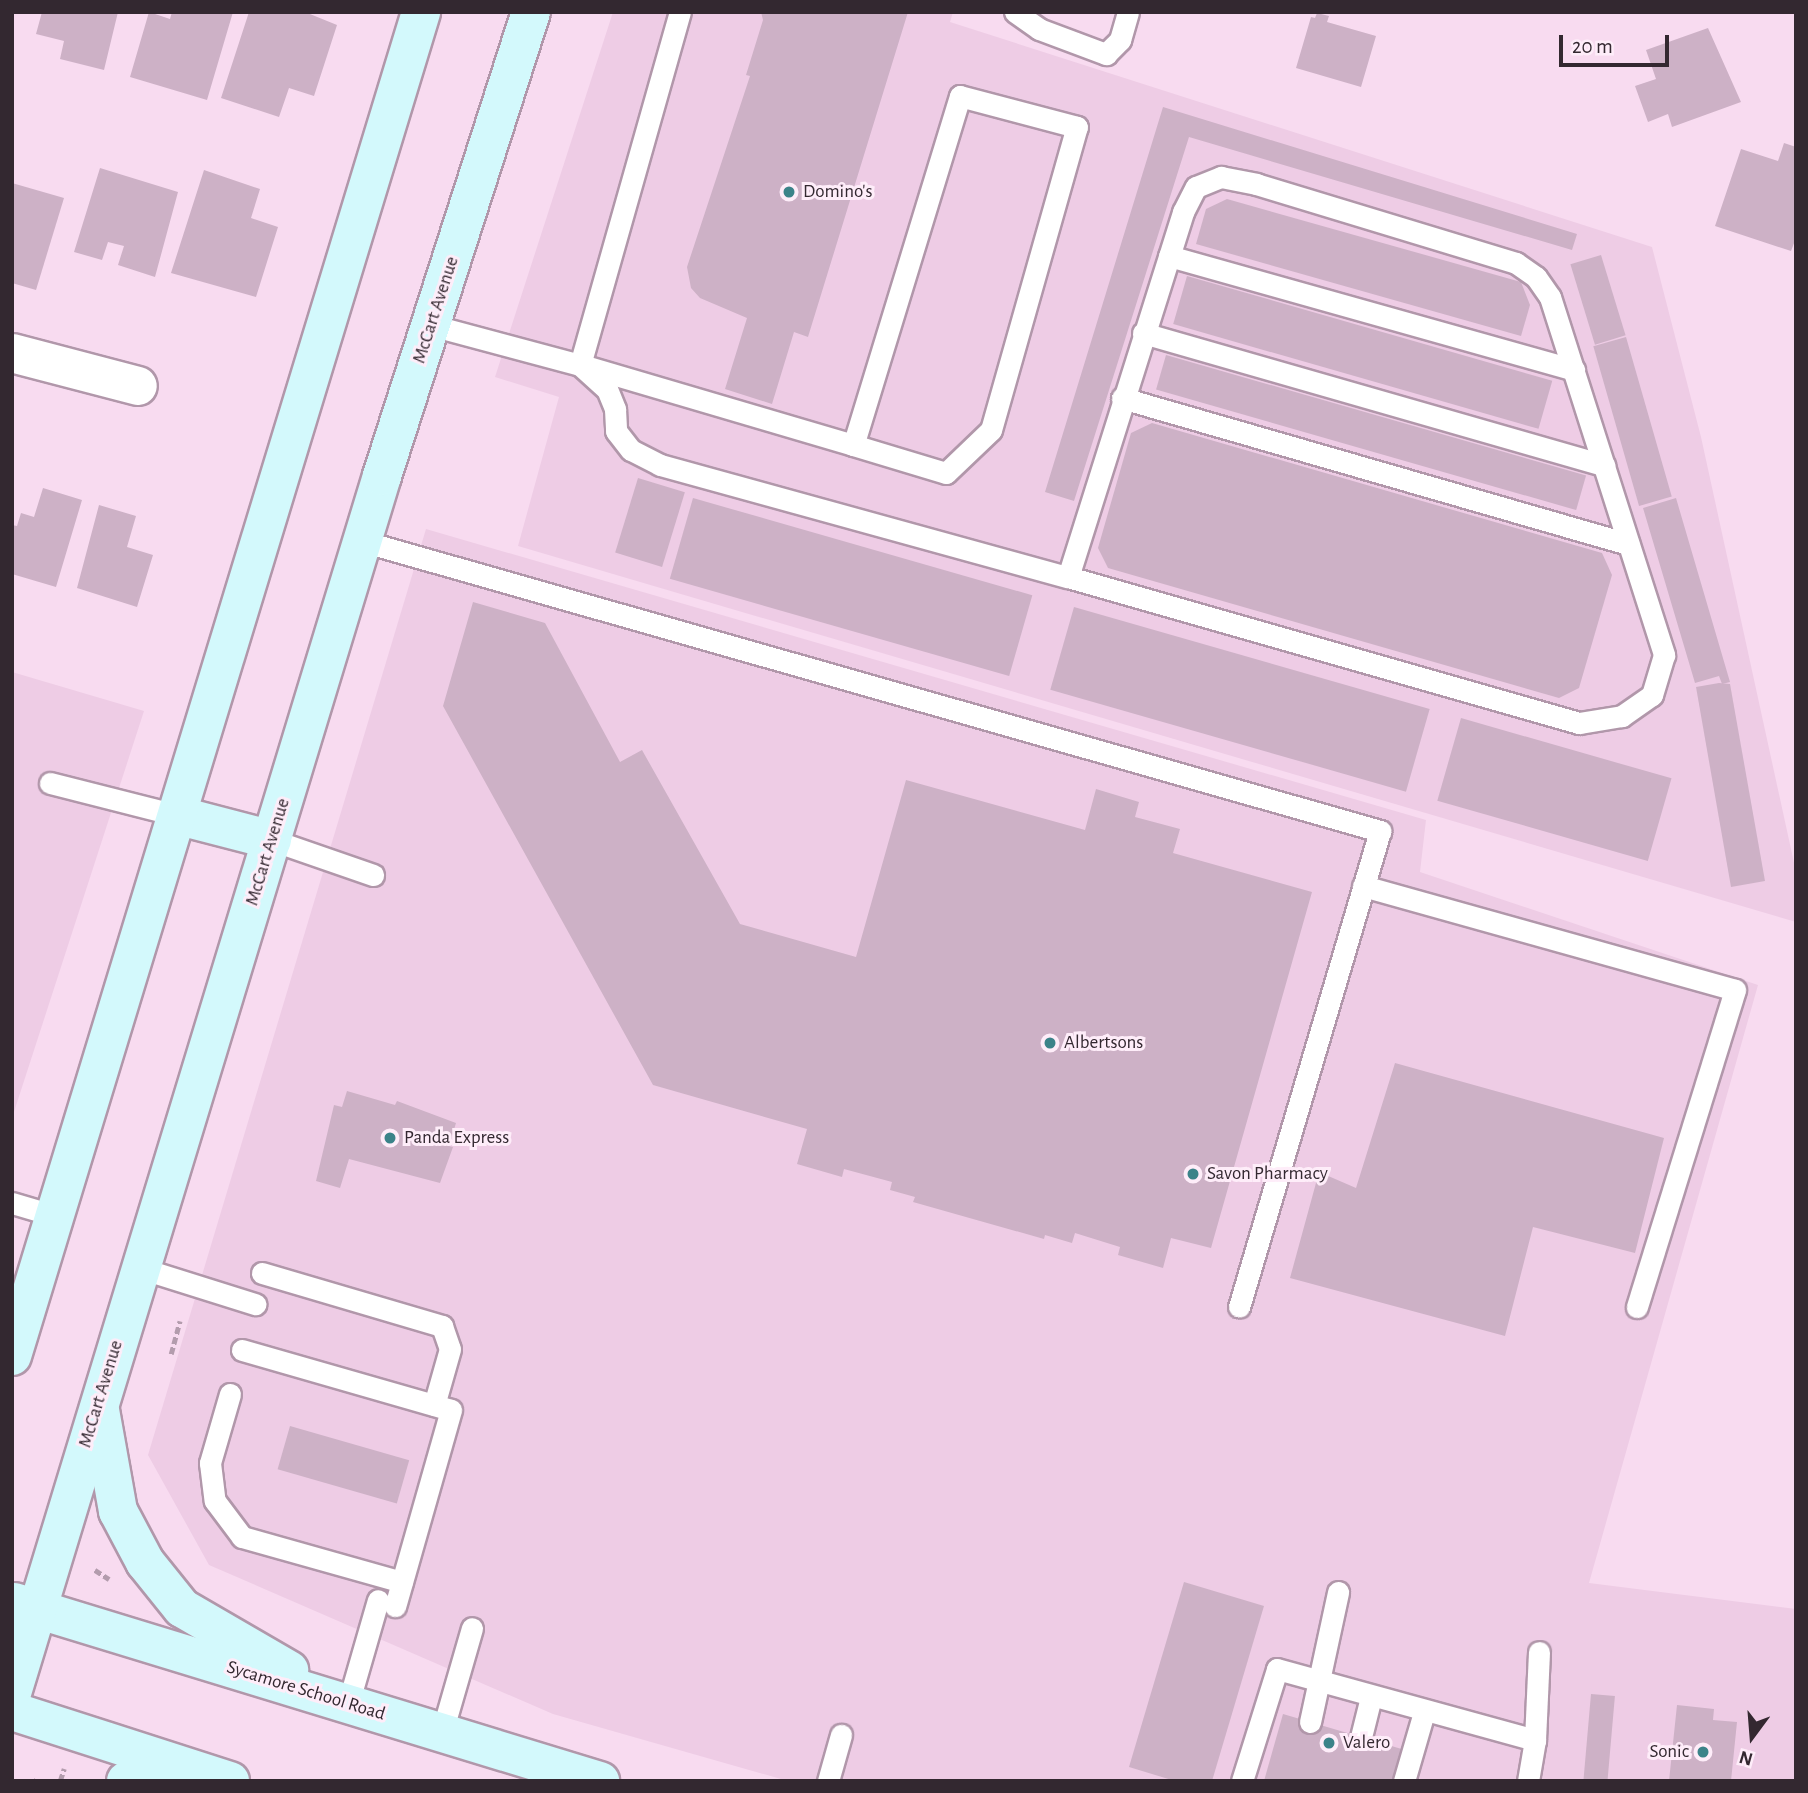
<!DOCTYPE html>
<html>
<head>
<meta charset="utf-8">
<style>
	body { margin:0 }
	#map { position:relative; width:1808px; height:1793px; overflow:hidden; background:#f8dbf0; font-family:"Alegreya Sans",sans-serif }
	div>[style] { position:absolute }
	.built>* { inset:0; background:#eecce5 }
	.building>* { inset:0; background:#cdb1c6; transform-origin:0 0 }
	.path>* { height:4.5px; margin-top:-2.25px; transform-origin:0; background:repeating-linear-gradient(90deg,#b39cad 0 7px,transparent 0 10.5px) }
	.roads { filter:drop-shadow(2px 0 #b197aa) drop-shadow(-2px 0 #b197aa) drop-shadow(0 2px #b197aa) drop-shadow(0 -2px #b197aa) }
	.service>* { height:21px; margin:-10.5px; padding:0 10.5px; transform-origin:10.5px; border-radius:10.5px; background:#fff }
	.minor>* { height:38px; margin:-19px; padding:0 19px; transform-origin:19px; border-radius:19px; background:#fff }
	.secondary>* { height:38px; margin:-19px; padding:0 19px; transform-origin:19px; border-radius:19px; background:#d3f9fc }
	.dots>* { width:19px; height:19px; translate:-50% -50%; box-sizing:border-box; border:4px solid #feedf9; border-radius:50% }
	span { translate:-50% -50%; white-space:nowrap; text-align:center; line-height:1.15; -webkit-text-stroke:6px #feedf9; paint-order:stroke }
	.poi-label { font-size:19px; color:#332830 }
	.left { translate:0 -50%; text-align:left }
	.right { translate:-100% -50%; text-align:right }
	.street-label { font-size:19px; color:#332830 }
	.frame { position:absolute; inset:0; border:14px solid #332830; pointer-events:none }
	.north { position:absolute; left:1717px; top:1702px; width:70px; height:70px; -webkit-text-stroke:5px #feedf9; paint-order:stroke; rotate:196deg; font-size:19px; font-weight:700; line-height:28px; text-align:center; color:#332830 }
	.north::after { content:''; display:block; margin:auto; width:24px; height:32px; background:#332830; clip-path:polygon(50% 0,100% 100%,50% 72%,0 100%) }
	.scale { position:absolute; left:1559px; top:35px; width:110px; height:32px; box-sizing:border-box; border:4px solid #332830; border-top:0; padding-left:9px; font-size:21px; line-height:24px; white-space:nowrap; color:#332830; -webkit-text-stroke:5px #feedf9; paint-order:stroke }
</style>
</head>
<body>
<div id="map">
	<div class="built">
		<i style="clip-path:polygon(613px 12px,953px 12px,950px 22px,1652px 247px,1701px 437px,1796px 872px,1796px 922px,518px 546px,559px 397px,495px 377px)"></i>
		<i style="clip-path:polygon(426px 529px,1426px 820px,1420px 872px,1758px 985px,1589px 1583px,1796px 1609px,1796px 1781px,788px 1781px,553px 1714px,209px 1565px,148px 1455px)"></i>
		<i style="clip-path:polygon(12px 672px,144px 711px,12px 1118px)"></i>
	</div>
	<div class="building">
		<i style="clip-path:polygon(42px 12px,118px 12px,104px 70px,60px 59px,64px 41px,36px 34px)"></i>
		<i style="clip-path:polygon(149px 12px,170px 19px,172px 12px,233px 12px,207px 100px,130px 77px)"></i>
		<i style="clip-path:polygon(249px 12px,305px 12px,337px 25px,314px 96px,289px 88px,279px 117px,221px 98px)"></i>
		<i style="clip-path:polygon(761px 12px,908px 12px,808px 337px,794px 332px,772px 404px,725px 389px,747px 318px,700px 298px,691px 288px,687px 267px,750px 76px,746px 75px,763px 20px)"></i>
		<i style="clip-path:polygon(1317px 13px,1329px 16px,1327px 22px,1376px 36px,1361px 87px,1296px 68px,1311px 17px,1315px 18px)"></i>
		<i style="clip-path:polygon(1708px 28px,1741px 102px,1672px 127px,1668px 114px,1648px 122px,1635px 86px,1656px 79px,1646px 50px)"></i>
		<i style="clip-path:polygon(1163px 107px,1577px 234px,1572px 250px,1189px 137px,1074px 501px,1045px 492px)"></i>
		<i style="clip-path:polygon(1784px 143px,1796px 147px,1796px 238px,1791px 251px,1715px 226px,1741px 149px,1778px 161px)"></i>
		<i style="clip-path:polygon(100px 168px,178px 192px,155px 277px,118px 265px,124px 246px,108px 242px,102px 260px,74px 252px)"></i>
		<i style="clip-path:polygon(204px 170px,260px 189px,251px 218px,278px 227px,256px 297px,171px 273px)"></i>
		<i style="clip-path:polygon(12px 183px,64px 198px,36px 290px,12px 283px)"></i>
		<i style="clip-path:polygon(1227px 199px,1521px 282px,1530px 305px,1521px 336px,1196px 244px,1206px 209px)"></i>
		<i style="left:1601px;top:255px;width:84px;height:32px;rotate:73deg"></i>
		<i style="left:1187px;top:276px;width:380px;height:50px;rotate:16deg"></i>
		<i style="left:1626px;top:337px;width:166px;height:34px;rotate:74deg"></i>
		<i style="left:1166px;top:355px;width:437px;height:36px;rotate:16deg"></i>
		<i style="clip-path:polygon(1152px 423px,1602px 553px,1612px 575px,1579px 688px,1559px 698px,1108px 568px,1098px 548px,1131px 433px)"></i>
		<i style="left:638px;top:478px;width:49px;height:78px;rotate:17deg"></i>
		<i style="clip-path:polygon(43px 488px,82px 500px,56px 587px,12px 574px,12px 525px,17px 526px,21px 513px,34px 517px)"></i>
		<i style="left:693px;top:498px;width:353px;height:84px;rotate:16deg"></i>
		<i style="clip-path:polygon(1676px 498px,1730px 682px,1722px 684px,1719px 676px,1695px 683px,1643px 508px)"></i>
		<i style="clip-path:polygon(99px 505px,136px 516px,127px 547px,153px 555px,137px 607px,77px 588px)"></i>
		<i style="clip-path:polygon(473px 602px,545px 623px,620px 762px,642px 750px,740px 924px,856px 957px,906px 780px,1085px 830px,1096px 789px,1139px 802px,1135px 817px,1180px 829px,1173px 853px,1312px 892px,1211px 1248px,1171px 1238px,1163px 1268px,1118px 1255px,1120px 1247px,1075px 1233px,1072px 1243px,1045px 1235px,1044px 1239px,913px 1202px,915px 1197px,890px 1190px,892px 1182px,844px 1169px,842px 1177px,797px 1164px,807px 1129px,653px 1085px,443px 706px)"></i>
		<i style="left:1074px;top:607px;width:370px;height:86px;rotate:16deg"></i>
		<i style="clip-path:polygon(1719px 683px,1730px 684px,1765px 881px,1731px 887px,1696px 687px)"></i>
		<i style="left:1461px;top:718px;width:219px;height:86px;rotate:16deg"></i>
		<i style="clip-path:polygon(1395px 1063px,1664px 1138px,1635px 1253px,1533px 1227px,1505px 1336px,1290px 1278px,1319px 1172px,1356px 1188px)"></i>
		<i style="clip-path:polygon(347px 1091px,395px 1105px,397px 1101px,456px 1123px,449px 1146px,453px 1147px,440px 1183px,349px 1159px,340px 1188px,316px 1181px,334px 1105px,342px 1107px)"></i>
		<i style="left:290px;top:1426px;width:124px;height:45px;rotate:16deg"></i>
		<i style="clip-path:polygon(1184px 1582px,1264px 1606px,1212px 1781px,1175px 1781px,1129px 1767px)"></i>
		<i style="left:1591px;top:1694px;width:24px;height:87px;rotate:5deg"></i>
		<i style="clip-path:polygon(1677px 1705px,1714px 1709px,1713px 1720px,1737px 1722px,1731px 1781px,1669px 1781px)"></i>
		<i style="clip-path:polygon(1283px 1714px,1405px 1750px,1395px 1781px,1264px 1781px)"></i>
	</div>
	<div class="path">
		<i style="left:171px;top:1354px;width:34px;rotate:-75deg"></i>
		<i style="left:95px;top:1570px;width:17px;rotate:33deg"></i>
		<i style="left:33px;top:1780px;width:2px;rotate:27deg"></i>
		<i style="left:60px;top:1781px;width:13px;rotate:-72deg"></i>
	</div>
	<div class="roads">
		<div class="service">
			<i style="left:1015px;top:12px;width:29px;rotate:35deg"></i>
			<i style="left:1039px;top:29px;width:72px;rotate:20.5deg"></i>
			<i style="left:1106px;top:54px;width:20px;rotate:-45deg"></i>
			<i style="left:1120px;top:40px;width:29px;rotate:-74deg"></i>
			<i style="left:1169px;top:256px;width:421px;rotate:15.7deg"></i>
			<i style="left:431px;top:325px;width:154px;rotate:15deg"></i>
			<i style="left:580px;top:365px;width:367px;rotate:-74.2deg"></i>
			<i style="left:1143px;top:333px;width:480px;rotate:16deg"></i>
			<i style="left:580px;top:365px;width:36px;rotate:42deg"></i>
			<i style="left:607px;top:389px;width:22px;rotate:68deg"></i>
			<i style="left:615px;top:409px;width:22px;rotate:87deg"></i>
			<i style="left:616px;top:431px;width:24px;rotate:52deg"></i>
			<i style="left:631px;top:450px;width:33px;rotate:27deg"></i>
			<i style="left:660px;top:465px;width:423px;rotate:15.4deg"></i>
			<i style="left:1068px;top:577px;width:383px;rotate:-72.5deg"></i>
			<i style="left:1183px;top:212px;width:28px;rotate:-63deg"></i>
			<i style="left:1196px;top:187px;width:27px;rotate:-22deg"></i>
			<i style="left:1221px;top:177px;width:36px;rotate:11deg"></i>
			<i style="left:1256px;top:184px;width:272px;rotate:16.9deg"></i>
			<i style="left:1516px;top:263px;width:24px;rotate:35deg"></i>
			<i style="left:1536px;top:277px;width:24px;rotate:55deg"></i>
			<i style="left:1550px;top:297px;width:376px;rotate:72.3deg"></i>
			<i style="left:1664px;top:655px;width:42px;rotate:106.7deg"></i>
			<i style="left:1652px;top:695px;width:37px;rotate:145deg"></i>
			<i style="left:1622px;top:716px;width:44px;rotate:170.8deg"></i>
			<i style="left:1579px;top:723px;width:531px;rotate:-164.05deg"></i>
			<i style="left:585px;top:366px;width:279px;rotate:16.4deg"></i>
			<i style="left:853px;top:445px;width:97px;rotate:16.8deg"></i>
			<i style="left:946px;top:473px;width:62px;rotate:-43.7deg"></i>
			<i style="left:991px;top:430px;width:315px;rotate:-74.2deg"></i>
			<i style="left:1077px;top:127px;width:121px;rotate:-165.2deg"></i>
			<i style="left:960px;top:96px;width:365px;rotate:107deg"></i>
			<i style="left:1122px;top:398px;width:527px;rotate:16.09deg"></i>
			<i style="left:362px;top:541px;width:1059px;rotate:15.9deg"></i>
			<i style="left:1380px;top:831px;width:496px;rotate:106.5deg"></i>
			<i style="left:50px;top:783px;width:134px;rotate:14.2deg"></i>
			<i style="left:272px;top:840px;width:107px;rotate:19.1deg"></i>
			<i style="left:1363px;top:886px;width:386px;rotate:15.6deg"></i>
			<i style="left:1735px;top:990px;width:332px;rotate:107.2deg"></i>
			<i style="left:12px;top:1203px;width:46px;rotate:16.5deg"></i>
			<i style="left:140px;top:1268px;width:121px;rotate:17.4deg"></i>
			<i style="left:262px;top:1273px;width:188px;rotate:16.4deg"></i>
			<i style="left:442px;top:1326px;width:24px;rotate:71deg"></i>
			<i style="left:450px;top:1349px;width:58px;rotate:105.9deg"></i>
			<i style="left:242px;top:1350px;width:217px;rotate:16deg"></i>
			<i style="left:451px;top:1410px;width:204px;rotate:105.9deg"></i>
			<i style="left:230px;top:1394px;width:72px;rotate:106.2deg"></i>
			<i style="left:210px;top:1463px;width:38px;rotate:83deg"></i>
			<i style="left:215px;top:1501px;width:45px;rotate:53.1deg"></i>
			<i style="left:242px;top:1537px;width:166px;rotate:15.7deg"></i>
			<i style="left:348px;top:1704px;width:108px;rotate:-73.9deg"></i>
			<i style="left:1310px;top:1722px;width:133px;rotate:-77.8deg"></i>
			<i style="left:442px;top:1732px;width:108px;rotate:-73.9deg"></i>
			<i style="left:1361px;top:1737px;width:41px;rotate:-76deg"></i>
			<i style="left:1535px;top:1740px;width:88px;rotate:-87.4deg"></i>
			<i style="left:828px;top:1781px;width:48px;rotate:-74.2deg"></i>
			<i style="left:1242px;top:1781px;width:117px;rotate:-72.6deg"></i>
			<i style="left:1277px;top:1669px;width:268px;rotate:15.4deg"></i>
			<i style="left:1535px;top:1740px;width:42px;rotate:99.7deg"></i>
			<i style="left:1404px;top:1781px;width:72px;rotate:-73.8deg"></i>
		</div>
		<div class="minor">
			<i style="left:12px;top:353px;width:130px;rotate:14.7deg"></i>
		</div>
		<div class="secondary">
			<i style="left:180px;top:816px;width:95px;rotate:14.6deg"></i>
			<i style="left:12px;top:1356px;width:1405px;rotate:-73.07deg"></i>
			<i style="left:100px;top:1410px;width:103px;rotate:79.9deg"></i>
			<i style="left:118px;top:1511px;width:58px;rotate:62.1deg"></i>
			<i style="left:145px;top:1562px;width:59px;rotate:51.2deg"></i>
			<i style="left:182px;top:1608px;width:124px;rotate:30.1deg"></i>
			<i style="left:14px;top:1602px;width:613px;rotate:16.99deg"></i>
			<i style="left:12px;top:1693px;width:1272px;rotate:-73.09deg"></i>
			<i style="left:382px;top:476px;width:487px;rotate:-72.2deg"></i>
			<i style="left:12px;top:1711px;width:229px;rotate:17.8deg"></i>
			<i style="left:126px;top:1781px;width:61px;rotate:-11.3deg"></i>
		</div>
	</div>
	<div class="dots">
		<i style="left:789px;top:192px;background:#3b8389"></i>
		<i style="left:1050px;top:1043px;background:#3b8389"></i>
		<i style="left:390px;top:1138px;background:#3b8389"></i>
		<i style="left:1193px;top:1174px;background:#3b8389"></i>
		<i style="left:1329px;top:1743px;background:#3b8389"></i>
		<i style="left:1703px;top:1752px;background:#3b8389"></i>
	</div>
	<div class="poi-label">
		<span class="left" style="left:803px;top:192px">Domino's</span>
		<span class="left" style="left:1064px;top:1043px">Albertsons</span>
		<span class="left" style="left:404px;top:1138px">Panda Express</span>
		<span class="left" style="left:1207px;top:1174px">Savon Pharmacy</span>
		<span class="left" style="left:1343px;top:1743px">Valero</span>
		<span class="right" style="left:1689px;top:1752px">Sonic</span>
	</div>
	<div class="street-label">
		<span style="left:436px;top:310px;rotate:-72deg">McCart Avenue</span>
		<span style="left:268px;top:852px;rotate:-73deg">McCart Avenue</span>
		<span style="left:101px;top:1394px;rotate:-73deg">McCart Avenue</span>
		<span style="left:306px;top:1691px;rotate:17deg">Sycamore School Road</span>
	</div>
	<div class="frame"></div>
	<div class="north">N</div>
	<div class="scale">20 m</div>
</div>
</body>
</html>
